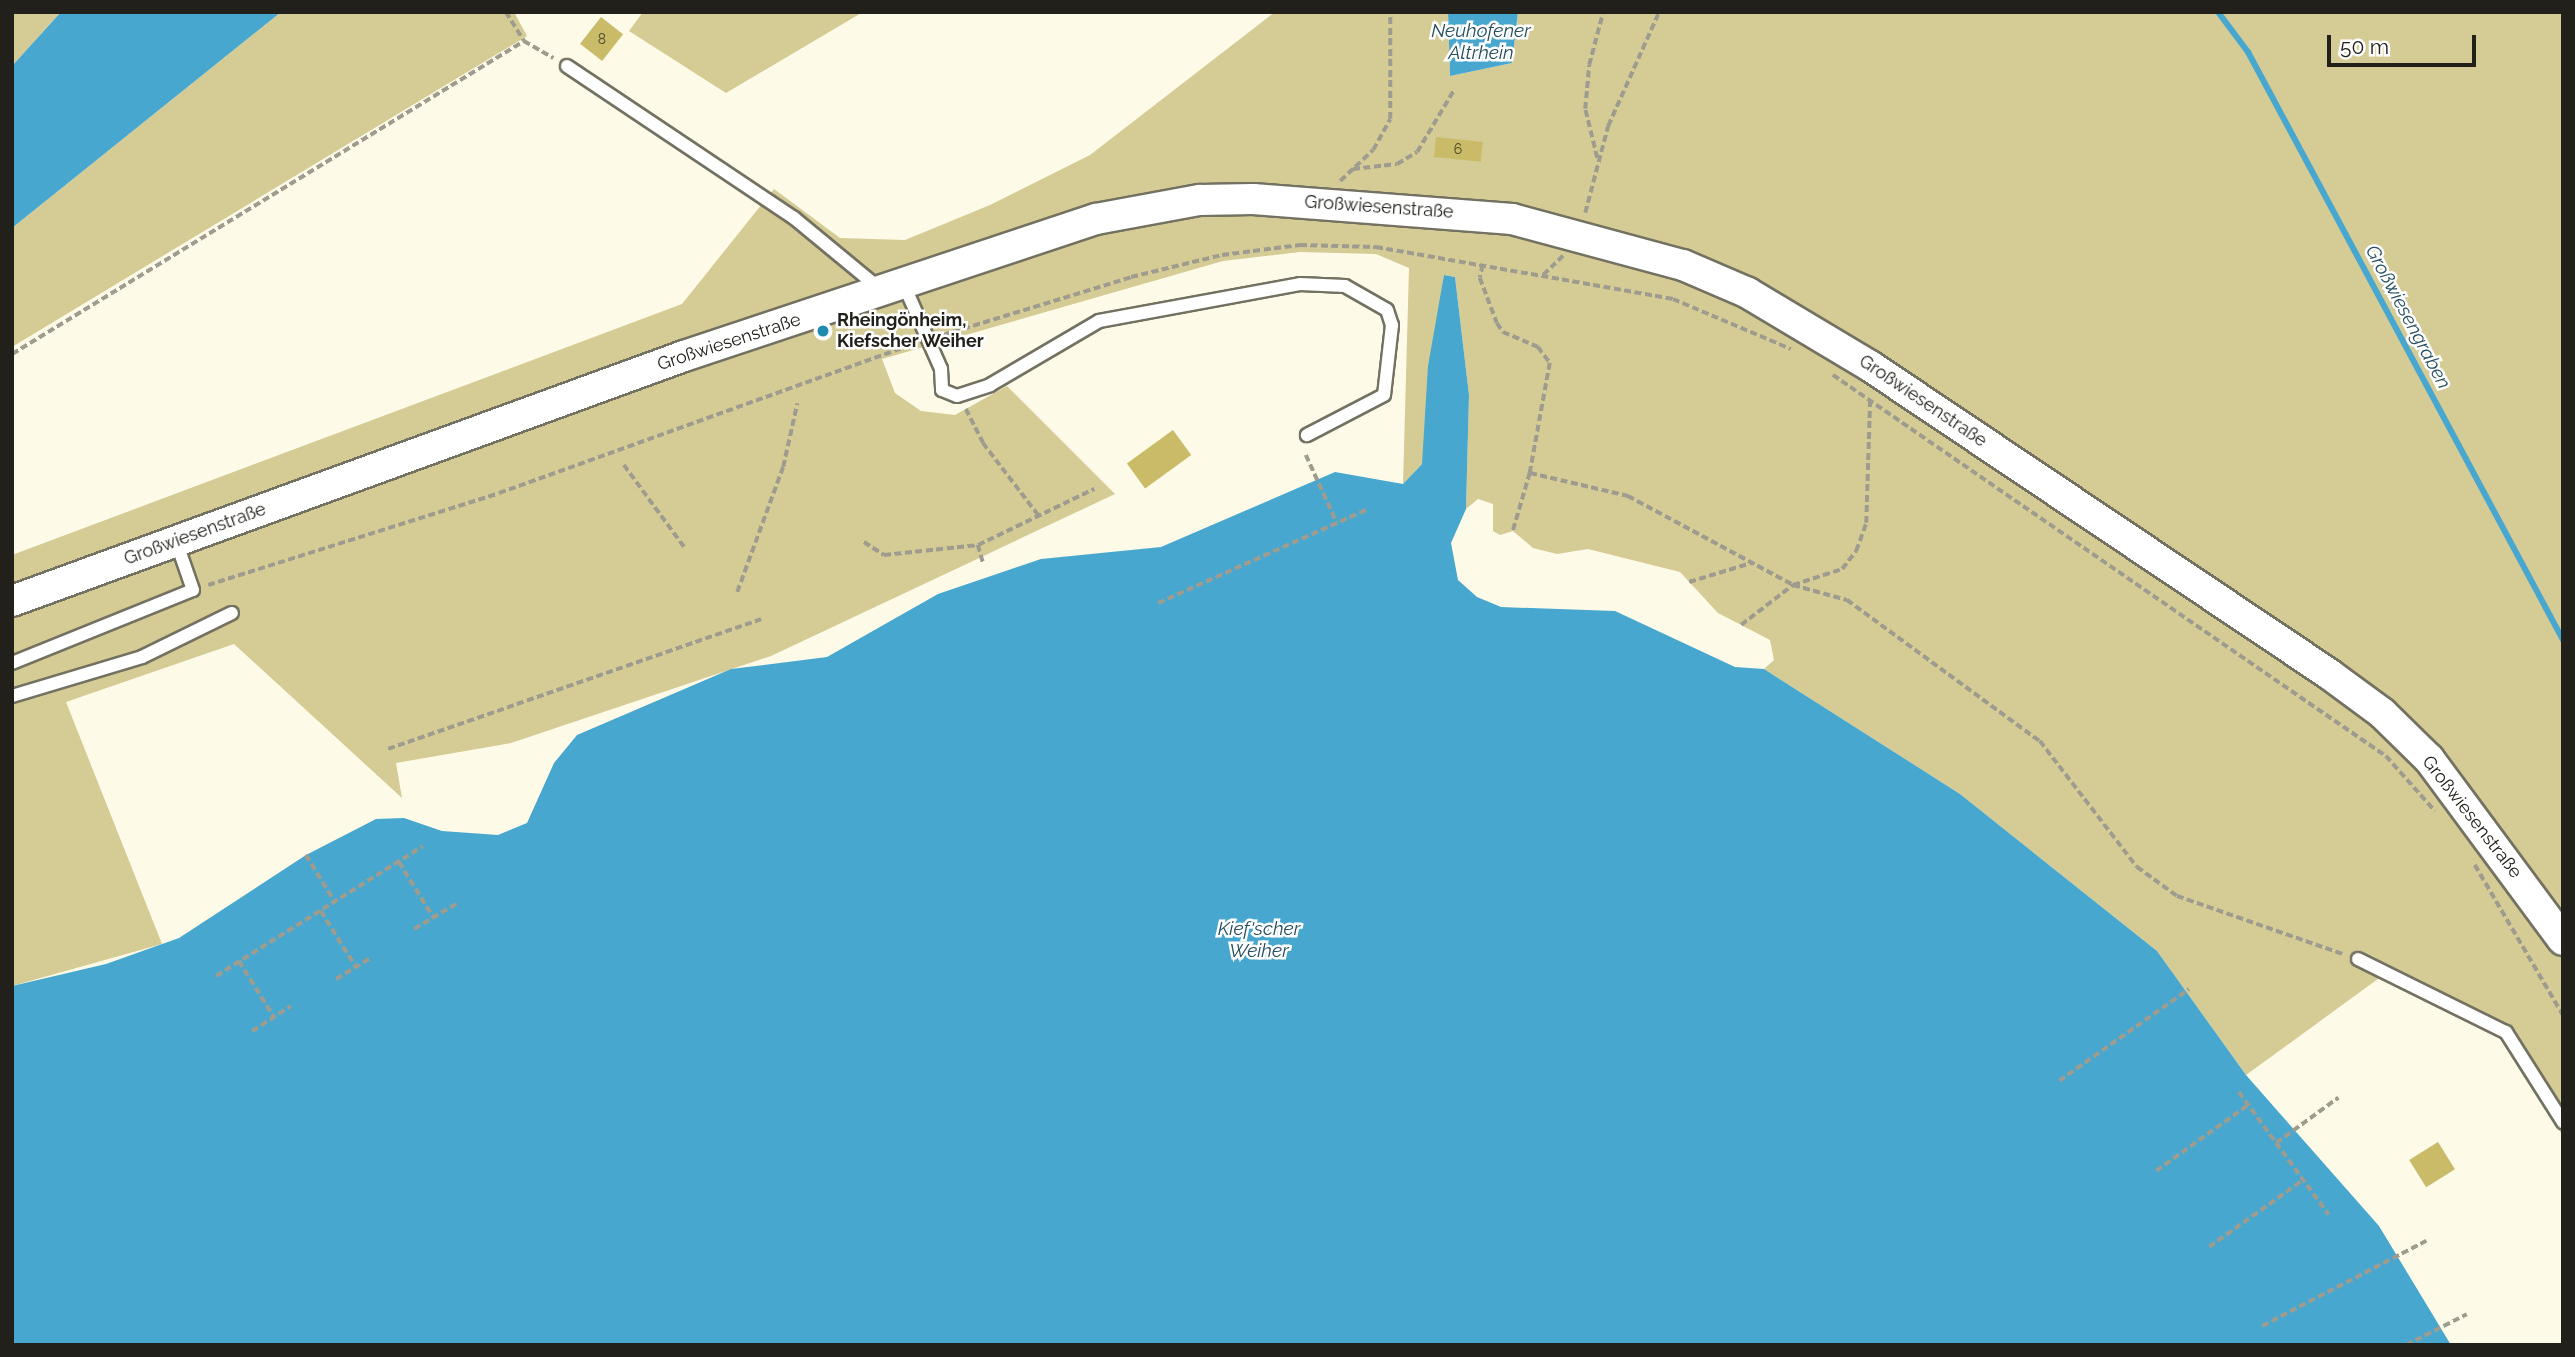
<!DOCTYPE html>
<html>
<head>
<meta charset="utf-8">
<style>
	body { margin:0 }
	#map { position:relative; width:2575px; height:1357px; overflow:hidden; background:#fdfae8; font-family:Raleway,sans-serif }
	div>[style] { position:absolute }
	.green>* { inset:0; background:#d5cb95 }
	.water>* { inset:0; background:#47a7ce }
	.stream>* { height:6px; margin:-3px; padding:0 3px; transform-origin:3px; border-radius:3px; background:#47a7ce }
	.building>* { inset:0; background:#c9bb67; transform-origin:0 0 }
	.path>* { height:3.5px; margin-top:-1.75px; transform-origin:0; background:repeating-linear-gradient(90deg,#9e9c8f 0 7px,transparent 0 10.5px) }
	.roads { filter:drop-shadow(2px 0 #737161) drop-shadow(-2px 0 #737161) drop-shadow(0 2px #737161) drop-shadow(0 -2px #737161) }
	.service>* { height:12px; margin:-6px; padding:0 6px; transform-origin:6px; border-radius:6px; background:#fff }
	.tertiary>* { height:30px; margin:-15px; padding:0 15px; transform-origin:15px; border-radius:15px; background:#fff }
	.dots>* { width:19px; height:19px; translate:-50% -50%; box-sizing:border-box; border:4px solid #fff; border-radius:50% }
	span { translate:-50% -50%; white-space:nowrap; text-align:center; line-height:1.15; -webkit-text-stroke:5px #fff; paint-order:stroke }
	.number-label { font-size:14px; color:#4b472d }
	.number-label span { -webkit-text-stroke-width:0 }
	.street-label { font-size:18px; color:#21201a }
	.poi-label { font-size:18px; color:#21201a; font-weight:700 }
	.left { translate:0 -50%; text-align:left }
	.water-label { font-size:19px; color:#244d5e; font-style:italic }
	.frame { position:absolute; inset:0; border:14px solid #21201a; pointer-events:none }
	.scale { position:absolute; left:2327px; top:35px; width:149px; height:32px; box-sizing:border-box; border:4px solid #21201a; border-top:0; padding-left:9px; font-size:21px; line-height:24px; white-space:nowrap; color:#21201a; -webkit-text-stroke:5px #fff; paint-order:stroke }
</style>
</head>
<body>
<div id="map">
	<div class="green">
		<i style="clip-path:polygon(12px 12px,61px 12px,12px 66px)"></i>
		<i style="clip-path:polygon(281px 12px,514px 12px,527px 36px,12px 347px,12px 228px)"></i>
		<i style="clip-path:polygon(643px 12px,863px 12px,726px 93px,629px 31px)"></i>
		<i style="clip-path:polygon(1275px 12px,1448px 12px,1450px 76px,1512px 63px,1518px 12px,2563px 12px,2563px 1136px,2500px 1037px,2382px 976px,2246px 1075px,2157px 951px,1960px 794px,1764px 669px,1774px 660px,1770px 640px,1718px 613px,1680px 572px,1588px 549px,1557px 554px,1533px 548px,1513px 531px,1500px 535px,1493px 531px,1493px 504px,1478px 499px,1466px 509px,1469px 395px,1455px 277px,1444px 275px,1422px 464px,1403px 484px,1409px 268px,1376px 254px,1300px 252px,1223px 261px,882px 359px,895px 393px,921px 411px,955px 415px,1007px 386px,1115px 494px,771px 656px,511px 743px,396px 763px,402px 798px,234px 644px,66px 702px,162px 944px,12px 986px,12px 555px,682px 304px,774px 189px,840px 238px,905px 240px,990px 205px,1090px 155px)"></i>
	</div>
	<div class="water">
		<i style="clip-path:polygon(61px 12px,281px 12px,12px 228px,12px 66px)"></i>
		<i style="clip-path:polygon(1448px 12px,1518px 12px,1512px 63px,1450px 76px)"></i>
		<i style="clip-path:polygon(1444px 275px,1455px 277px,1469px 395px,1466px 509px,1451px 543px,1458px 580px,1477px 597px,1501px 607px,1615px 611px,1735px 667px,1764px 669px,1960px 794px,2157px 951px,2246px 1075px,2379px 1226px,2451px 1345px,12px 1345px,12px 986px,106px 964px,179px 938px,306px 855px,376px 819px,404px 818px,442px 831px,498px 835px,527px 823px,554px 763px,577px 735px,731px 669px,827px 657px,938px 594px,1041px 559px,1161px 547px,1335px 472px,1403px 484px,1422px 464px,1428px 366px)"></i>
	</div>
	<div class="stream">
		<i style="left:2218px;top:12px;width:50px;rotate:53.1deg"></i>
		<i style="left:2248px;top:52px;width:667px;rotate:61.82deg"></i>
	</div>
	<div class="building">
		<i style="left:601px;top:17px;width:28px;height:34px;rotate:38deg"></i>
		<i style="left:1436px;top:137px;width:47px;height:20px;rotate:6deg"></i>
		<i style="left:1173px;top:430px;width:31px;height:57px;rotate:54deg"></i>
		<i style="left:2438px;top:1142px;width:32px;height:34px;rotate:58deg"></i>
	</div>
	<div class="path">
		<i style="left:506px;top:12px;width:34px;rotate:58deg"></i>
		<i style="left:524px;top:41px;width:34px;rotate:30deg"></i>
		<i style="left:1597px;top:158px;width:50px;rotate:-103.8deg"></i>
		<i style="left:1585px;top:109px;width:44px;rotate:-84.8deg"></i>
		<i style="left:1589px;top:65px;width:55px;rotate:-75.2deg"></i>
		<i style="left:1353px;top:169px;width:44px;rotate:-6.5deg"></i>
		<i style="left:1397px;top:164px;width:23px;rotate:-31deg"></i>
		<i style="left:1417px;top:152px;width:72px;rotate:-59.2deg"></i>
		<i style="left:1340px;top:181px;width:45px;rotate:-43.2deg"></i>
		<i style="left:1373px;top:150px;width:35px;rotate:-61deg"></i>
		<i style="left:1390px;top:119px;width:107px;rotate:-90deg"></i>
		<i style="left:1585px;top:213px;width:90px;rotate:-75.2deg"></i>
		<i style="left:1608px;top:126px;width:125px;rotate:-65.9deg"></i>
		<i style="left:1483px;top:265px;width:13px;rotate:103deg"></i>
		<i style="left:1480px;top:278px;width:48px;rotate:69.3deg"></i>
		<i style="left:1497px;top:323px;width:11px;rotate:56deg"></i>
		<i style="left:1503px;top:332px;width:38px;rotate:23deg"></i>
		<i style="left:1538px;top:347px;width:20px;rotate:53deg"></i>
		<i style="left:1550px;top:363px;width:112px;rotate:100.3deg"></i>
		<i style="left:1530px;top:473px;width:60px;rotate:106.3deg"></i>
		<i style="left:1543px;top:275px;width:28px;rotate:-44deg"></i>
		<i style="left:943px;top:335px;width:197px;rotate:-17.1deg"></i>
		<i style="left:1131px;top:277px;width:94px;rotate:-13.6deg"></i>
		<i style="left:1222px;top:255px;width:79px;rotate:-7.3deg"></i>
		<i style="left:1300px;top:245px;width:76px;rotate:1.5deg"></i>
		<i style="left:1376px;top:247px;width:302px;rotate:9.9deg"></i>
		<i style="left:1673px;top:299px;width:128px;rotate:23deg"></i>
		<i style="left:12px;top:354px;width:600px;rotate:-31.44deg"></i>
		<i style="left:1833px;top:375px;width:672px;rotate:34.57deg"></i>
		<i style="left:2386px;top:756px;width:74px;rotate:48.3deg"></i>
		<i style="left:966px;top:409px;width:38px;rotate:63deg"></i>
		<i style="left:983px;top:443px;width:92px;rotate:52.5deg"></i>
		<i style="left:1306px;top:455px;width:75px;rotate:65.5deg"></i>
		<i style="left:624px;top:465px;width:103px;rotate:53.7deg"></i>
		<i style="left:1530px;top:473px;width:101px;rotate:13.2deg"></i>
		<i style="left:1628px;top:496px;width:187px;rotate:28.3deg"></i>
		<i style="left:1793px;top:585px;width:56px;rotate:15.5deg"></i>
		<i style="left:1847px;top:600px;width:239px;rotate:36.2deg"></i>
		<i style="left:2040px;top:741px;width:159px;rotate:52.4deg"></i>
		<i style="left:2137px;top:867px;width:49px;rotate:35.9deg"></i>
		<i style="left:2177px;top:896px;width:176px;rotate:19.3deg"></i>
		<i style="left:864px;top:542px;width:24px;rotate:33deg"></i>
		<i style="left:884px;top:555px;width:95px;rotate:-6.1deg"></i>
		<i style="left:978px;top:545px;width:129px;rotate:-25.8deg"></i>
		<i style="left:978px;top:545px;width:18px;rotate:74deg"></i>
		<i style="left:1689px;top:582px;width:65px;rotate:-17deg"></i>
		<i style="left:208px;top:585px;width:305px;rotate:-17.5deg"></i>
		<i style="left:499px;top:493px;width:439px;rotate:-19.8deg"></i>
		<i style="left:737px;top:592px;width:133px;rotate:-69.8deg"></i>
		<i style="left:783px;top:467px;width:65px;rotate:-77.5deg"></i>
		<i style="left:1158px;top:603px;width:228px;rotate:-24.1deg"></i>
		<i style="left:1741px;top:625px;width:66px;rotate:-37.6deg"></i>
		<i style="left:1793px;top:585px;width:52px;rotate:-18.1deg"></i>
		<i style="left:1842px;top:569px;width:23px;rotate:-52deg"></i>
		<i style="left:1856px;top:551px;width:30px;rotate:-70deg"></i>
		<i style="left:1866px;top:523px;width:124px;rotate:-88.2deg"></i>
		<i style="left:388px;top:749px;width:395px;rotate:-19.2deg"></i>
		<i style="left:306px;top:855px;width:55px;rotate:58.3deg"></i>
		<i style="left:399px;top:862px;width:66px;rotate:58deg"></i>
		<i style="left:2475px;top:865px;width:174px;rotate:59.6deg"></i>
		<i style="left:321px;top:911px;width:66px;rotate:58deg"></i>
		<i style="left:414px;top:929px;width:49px;rotate:-30.8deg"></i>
		<i style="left:239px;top:961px;width:66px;rotate:58deg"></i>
		<i style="left:216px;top:976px;width:244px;rotate:-32.1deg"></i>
		<i style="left:336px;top:979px;width:42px;rotate:-31.4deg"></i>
		<i style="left:252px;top:1031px;width:46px;rotate:-32.7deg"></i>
		<i style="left:2059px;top:1081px;width:159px;rotate:-35.3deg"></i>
		<i style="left:2239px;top:1092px;width:152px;rotate:53.8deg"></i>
		<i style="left:2276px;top:1143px;width:77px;rotate:-36deg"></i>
		<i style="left:2156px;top:1171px;width:113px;rotate:-35.7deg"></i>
		<i style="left:2209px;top:1247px;width:115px;rotate:-35.5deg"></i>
		<i style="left:2262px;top:1326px;width:185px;rotate:-27.4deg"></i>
		<i style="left:2406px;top:1345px;width:68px;rotate:-26.9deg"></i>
	</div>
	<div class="roads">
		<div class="service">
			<i style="left:567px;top:66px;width:273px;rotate:33.8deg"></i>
			<i style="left:794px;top:218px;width:112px;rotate:39.5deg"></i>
			<i style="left:904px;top:285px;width:92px;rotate:66.2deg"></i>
			<i style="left:941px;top:369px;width:21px;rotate:87deg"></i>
			<i style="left:942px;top:390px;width:16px;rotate:22deg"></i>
			<i style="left:957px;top:396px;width:35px;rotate:-18deg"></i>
			<i style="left:990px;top:385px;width:126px;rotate:-30.4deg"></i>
			<i style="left:1099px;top:321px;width:204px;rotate:-10.4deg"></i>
			<i style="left:1300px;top:284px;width:45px;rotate:2.5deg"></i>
			<i style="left:1345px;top:286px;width:48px;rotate:29.7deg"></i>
			<i style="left:1387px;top:310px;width:16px;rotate:72deg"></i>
			<i style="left:1392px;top:325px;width:70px;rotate:96.5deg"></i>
			<i style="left:1384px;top:395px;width:87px;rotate:152.5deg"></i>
			<i style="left:12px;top:663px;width:195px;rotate:-22deg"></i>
			<i style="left:193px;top:590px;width:52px;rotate:-109.1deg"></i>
			<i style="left:12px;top:696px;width:136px;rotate:-16.7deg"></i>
			<i style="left:142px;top:657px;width:100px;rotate:-26.1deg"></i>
			<i style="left:2358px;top:959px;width:165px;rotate:26.3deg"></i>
			<i style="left:2506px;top:1032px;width:107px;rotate:57.7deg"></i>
		</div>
		<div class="tertiary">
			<i style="left:12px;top:601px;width:715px;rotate:-20.03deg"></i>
			<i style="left:684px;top:356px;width:434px;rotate:-18.4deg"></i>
			<i style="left:1096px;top:219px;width:106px;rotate:-10.4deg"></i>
			<i style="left:1200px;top:200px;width:53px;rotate:-1.1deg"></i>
			<i style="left:1253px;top:199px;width:260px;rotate:4.4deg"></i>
			<i style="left:1512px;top:219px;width:177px;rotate:15.1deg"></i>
			<i style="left:1683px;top:265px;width:71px;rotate:23.3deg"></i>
			<i style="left:1748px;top:293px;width:142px;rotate:30.9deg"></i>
			<i style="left:1870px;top:366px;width:553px;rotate:33.86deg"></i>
			<i style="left:2329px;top:674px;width:66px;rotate:36.3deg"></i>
			<i style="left:2382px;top:713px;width:66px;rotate:44.4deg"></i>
			<i style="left:2429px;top:759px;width:225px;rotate:53.5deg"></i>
		</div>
	</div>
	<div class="dots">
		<i style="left:823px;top:331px;background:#1d8ab0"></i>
	</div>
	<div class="number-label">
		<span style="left:602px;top:39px">8</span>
		<span style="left:1458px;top:149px">6</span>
	</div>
	<div class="street-label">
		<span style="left:1379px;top:207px;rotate:4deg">Großwiesenstraße</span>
		<span style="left:729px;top:342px;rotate:-18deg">Großwiesenstraße</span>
		<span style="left:1923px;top:401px;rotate:34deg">Großwiesenstraße</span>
		<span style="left:195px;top:534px;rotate:-20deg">Großwiesenstraße</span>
		<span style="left:2472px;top:817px;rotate:52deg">Großwiesenstraße</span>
	</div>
	<div class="poi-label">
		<span class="left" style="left:837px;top:331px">Rheingönheim,<br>Kiefscher Weiher</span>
	</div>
	<div class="water-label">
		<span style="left:1481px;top:42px">Neuhofener<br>Altrhein</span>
		<span style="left:2408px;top:317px;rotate:62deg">Großwiesengraben</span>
		<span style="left:1259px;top:940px">Kief'scher<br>Weiher</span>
	</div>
	<div class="frame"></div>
	<div class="scale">50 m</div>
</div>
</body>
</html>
